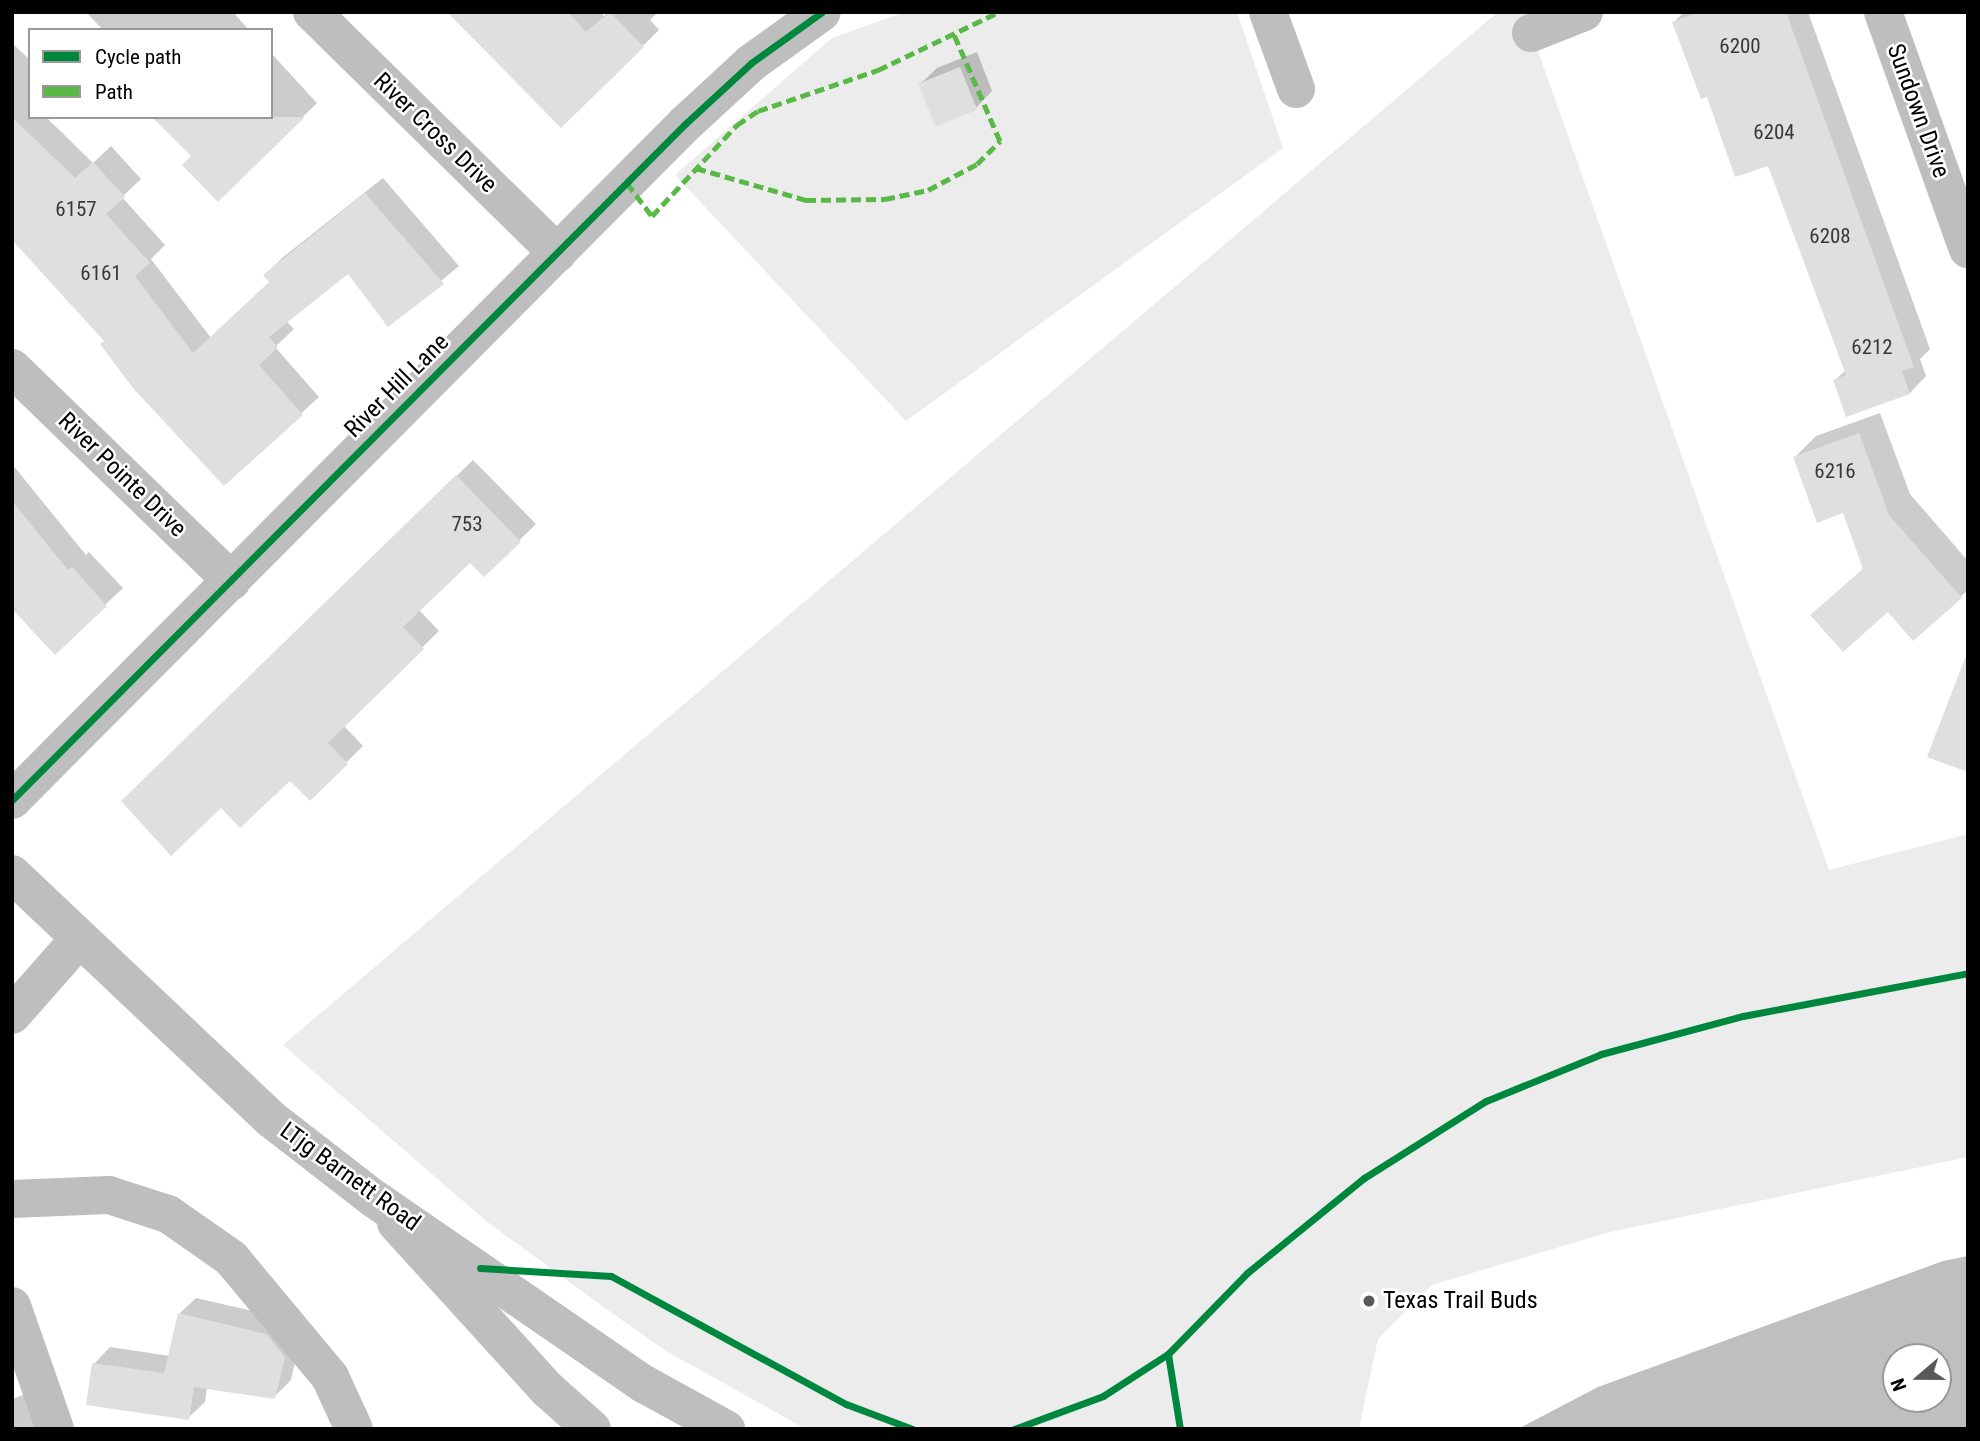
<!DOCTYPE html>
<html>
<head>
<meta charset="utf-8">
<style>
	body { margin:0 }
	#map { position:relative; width:1980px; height:1441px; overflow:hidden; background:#fff; font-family:"Roboto Condensed",sans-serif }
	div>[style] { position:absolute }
	.green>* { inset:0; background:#ececec }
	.water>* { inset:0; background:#bfbfbf }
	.shadow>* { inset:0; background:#0003 }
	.building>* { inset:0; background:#dfdfdf; transform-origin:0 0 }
	.minor>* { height:38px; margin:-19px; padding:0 19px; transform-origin:19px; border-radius:19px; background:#bebebe }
	.tertiary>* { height:38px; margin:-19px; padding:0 19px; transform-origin:19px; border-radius:19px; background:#bebebe }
	.quiet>* { height:5px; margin-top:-2.5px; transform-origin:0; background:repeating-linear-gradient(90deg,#58b947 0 10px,transparent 0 15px) }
	.cycleway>* { height:7px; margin:-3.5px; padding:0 3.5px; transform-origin:3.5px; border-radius:3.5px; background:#00873e }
	.dots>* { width:19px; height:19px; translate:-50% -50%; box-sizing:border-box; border:4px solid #fff; border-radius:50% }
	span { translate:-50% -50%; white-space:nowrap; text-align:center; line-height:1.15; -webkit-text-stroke:5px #fff; paint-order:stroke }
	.number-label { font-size:21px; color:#383838 }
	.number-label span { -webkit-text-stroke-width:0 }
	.street-label { font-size:24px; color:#000 }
	.poi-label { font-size:24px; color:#000 }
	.left { translate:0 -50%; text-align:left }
	.frame { position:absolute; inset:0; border:14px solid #000; pointer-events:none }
	.legend { position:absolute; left:28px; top:28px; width:245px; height:91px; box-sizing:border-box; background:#fff; border:2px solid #999; margin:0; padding:9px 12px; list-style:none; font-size:21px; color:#000 }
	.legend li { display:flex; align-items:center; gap:14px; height:35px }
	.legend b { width:35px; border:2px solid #999 }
	.north { position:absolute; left:1882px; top:1343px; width:70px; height:70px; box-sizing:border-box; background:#fff; border:2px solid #999; border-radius:50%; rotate:250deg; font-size:19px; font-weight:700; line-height:28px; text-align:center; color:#000 }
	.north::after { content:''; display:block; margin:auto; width:24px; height:32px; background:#595959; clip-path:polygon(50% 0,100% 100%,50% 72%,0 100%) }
</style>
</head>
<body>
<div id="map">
	<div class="green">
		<i style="clip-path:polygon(905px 12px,1237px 12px,1283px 148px,906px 421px,675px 175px,832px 38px)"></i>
		<i style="clip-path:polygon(1498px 12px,1524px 12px,1829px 870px,1968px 834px,1968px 1157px,1610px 1232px,1432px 1285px,1378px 1339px,1359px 1429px,806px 1429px,666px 1351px,609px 1311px,486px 1221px,283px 1045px)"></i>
	</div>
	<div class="water">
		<i style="clip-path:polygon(evenodd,1968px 1256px,1968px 1429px,1518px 1429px,1598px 1387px,1943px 1261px,1968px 1256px,1896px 1357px,1938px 1357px,1938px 1399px,1896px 1399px,1896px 1357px)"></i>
	</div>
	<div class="shadow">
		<i style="clip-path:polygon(86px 12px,233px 12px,249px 30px,103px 30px)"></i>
		<i style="clip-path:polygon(449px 12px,600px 12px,604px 16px,608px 12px,658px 12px,650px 20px,659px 30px,561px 126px)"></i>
		<i style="clip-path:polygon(1684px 12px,1808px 12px,1930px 349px,1920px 359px,1926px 376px,1910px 393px,1835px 380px,1846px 370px,1769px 164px,1708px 94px,1674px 22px)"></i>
		<i style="clip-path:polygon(12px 43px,30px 60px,30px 117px,46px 117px,93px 163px,111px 146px,141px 179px,122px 197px,165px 245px,151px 259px,211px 338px,271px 281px,265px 275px,282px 258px,383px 178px,459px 266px,388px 325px,348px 271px,286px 321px,294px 329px,275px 347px,319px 397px,224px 484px,106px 341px,12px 239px)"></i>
		<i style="clip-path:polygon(977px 52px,992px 91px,976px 108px,920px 84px,937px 68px)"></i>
		<i style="clip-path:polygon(271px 53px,317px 103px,218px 200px,193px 156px,271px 117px)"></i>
		<i style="clip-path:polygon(1880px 413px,1910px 494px,1968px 561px,1968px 590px,1960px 597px,1888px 610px,1813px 615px,1865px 567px,1844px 511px,1795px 457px,1816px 436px)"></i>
		<i style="clip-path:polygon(473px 460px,536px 524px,484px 575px,470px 561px,419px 610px,439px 631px,343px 725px,363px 746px,310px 798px,290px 779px,222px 806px,123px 801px)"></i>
		<i style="clip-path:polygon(12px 464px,86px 555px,89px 552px,123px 588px,55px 652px,12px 607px)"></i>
		<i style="clip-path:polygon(196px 1298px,283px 1318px,300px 1339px,291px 1380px,274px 1397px,207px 1387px,205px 1402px,188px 1418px,94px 1364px,110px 1347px,170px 1356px,179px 1314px)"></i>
		<i style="clip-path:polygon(37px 1390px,35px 1429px,12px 1429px,12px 1399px)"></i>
	</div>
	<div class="building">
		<i style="clip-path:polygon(447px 12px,568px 12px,586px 32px,610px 12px,644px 47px,561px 128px)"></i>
		<i style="clip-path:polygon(1699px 12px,1786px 12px,1914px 367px,1902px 371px,1910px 394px,1846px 417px,1833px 380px,1846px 375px,1768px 166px,1735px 177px,1707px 97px,1701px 99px,1672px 22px)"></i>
		<i style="left:960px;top:67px;width:46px;height:45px;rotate:68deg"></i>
		<i style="clip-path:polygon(12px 117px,75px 178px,93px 162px,125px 197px,106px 214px,150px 263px,135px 276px,193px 353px,269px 282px,263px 275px,365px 193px,444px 284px,388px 327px,348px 274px,269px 337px,278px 347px,259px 365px,303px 415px,224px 486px,132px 387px,100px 344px,104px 341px,12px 240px)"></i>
		<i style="clip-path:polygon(152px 117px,305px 117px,218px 202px,182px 165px,191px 156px)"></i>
		<i style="clip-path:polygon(1859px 433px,1889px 515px,1962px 598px,1913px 641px,1888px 612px,1843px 652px,1810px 615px,1863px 569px,1843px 513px,1817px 523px,1793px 457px)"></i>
		<i style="clip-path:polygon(456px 475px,521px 542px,484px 577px,470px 563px,403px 627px,424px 649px,328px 743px,348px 764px,310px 801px,290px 781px,240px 828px,221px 808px,171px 856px,121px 801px)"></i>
		<i style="clip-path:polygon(12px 501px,68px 570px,72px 567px,107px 606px,55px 655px,12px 609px)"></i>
		<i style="clip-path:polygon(1965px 658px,1968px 659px,1968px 772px,1927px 757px)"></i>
		<i style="clip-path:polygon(178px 1313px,266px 1334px,285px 1357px,275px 1399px,194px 1387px,189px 1420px,86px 1405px,92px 1363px,164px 1373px)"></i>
	</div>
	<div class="minor">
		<i style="left:312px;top:12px;width:344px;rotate:44.5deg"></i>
		<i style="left:1268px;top:12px;width:82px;rotate:70deg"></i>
		<i style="left:1883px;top:12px;width:252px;rotate:70.3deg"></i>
		<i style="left:1531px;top:33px;width:57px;rotate:-21.6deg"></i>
		<i style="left:12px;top:368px;width:306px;rotate:44.1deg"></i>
		<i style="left:12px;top:800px;width:954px;rotate:-45.13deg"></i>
		<i style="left:685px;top:124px;width:90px;rotate:-42.7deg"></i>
		<i style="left:751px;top:63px;width:87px;rotate:-35.7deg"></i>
		<i style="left:12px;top:1015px;width:101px;rotate:-48.6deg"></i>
		<i style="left:12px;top:1199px;width:97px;rotate:-2.4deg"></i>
		<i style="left:109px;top:1195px;width:62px;rotate:17.9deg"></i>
		<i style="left:168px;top:1214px;width:77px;rotate:34.9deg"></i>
		<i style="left:231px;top:1258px;width:155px;rotate:50.2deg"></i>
		<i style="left:330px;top:1377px;width:57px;rotate:65.2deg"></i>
		<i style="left:396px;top:1223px;width:224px;rotate:47.7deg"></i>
		<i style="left:547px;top:1389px;width:60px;rotate:41.6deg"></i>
		<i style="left:12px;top:1306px;width:130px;rotate:70.7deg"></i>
	</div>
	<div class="tertiary">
		<i style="left:12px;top:874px;width:357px;rotate:43.4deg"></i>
		<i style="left:271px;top:1119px;width:129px;rotate:37.8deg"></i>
		<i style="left:373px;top:1198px;width:329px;rotate:34.5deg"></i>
		<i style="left:644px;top:1384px;width:94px;rotate:28.8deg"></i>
	</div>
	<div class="quiet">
		<i style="left:696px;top:168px;width:115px;rotate:16.2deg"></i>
		<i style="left:806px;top:200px;width:79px;rotate:-0.7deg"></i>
		<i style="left:885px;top:199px;width:44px;rotate:-11.8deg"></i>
		<i style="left:928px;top:190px;width:55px;rotate:-28deg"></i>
		<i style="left:977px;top:164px;width:33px;rotate:-45deg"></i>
		<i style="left:1000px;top:141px;width:116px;rotate:-113.3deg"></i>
		<i style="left:627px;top:183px;width:41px;rotate:52.9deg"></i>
		<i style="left:652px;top:216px;width:125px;rotate:-47deg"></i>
		<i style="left:737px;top:125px;width:25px;rotate:-34deg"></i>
		<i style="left:758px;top:111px;width:127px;rotate:-18.9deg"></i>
		<i style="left:878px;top:70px;width:134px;rotate:-25.6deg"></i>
	</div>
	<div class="cycleway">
		<i style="left:12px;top:800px;width:954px;rotate:-45.13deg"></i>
		<i style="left:685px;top:124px;width:90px;rotate:-42.7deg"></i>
		<i style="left:751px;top:63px;width:87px;rotate:-35.7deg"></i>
		<i style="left:480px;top:1268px;width:131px;rotate:3.5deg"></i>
		<i style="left:611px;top:1276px;width:268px;rotate:28.6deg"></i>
		<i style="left:846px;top:1404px;width:71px;rotate:20.7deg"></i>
		<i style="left:1014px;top:1429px;width:95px;rotate:-20.3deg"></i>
		<i style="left:1103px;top:1396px;width:77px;rotate:-32.9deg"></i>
		<i style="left:1180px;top:1429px;width:76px;rotate:-99.1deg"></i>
		<i style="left:1168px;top:1354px;width:113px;rotate:-45.7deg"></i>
		<i style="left:1247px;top:1273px;width:151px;rotate:-39.1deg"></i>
		<i style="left:1364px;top:1178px;width:144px;rotate:-32.3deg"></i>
		<i style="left:1486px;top:1101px;width:124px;rotate:-22.2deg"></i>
		<i style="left:1601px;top:1054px;width:147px;rotate:-15deg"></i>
		<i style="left:1743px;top:1016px;width:229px;rotate:-10.8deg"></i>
	</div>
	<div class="dots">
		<i style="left:1369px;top:1301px;background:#595959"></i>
	</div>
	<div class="number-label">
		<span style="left:1740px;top:46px">6200</span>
		<span style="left:1774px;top:132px">6204</span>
		<span style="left:76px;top:209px">6157</span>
		<span style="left:1830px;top:236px">6208</span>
		<span style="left:101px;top:273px">6161</span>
		<span style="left:1872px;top:347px">6212</span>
		<span style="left:1835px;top:471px">6216</span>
		<span style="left:467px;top:524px">753</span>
	</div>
	<div class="street-label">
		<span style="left:1918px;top:111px;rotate:70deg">Sundown Drive</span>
		<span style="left:435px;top:133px;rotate:44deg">River Cross Drive</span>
		<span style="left:397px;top:386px;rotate:-45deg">River Hill Lane</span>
		<span style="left:122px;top:475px;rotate:44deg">River Pointe Drive</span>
		<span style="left:350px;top:1177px;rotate:36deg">LTjg Barnett Road</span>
	</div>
	<div class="poi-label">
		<span class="left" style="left:1383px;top:1301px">Texas Trail Buds</span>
	</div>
	<div class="frame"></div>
	<ul class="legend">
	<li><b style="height:9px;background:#00873e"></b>Cycle path</li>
	<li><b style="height:9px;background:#58b947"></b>Path</li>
	</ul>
	<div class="north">N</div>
</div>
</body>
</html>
